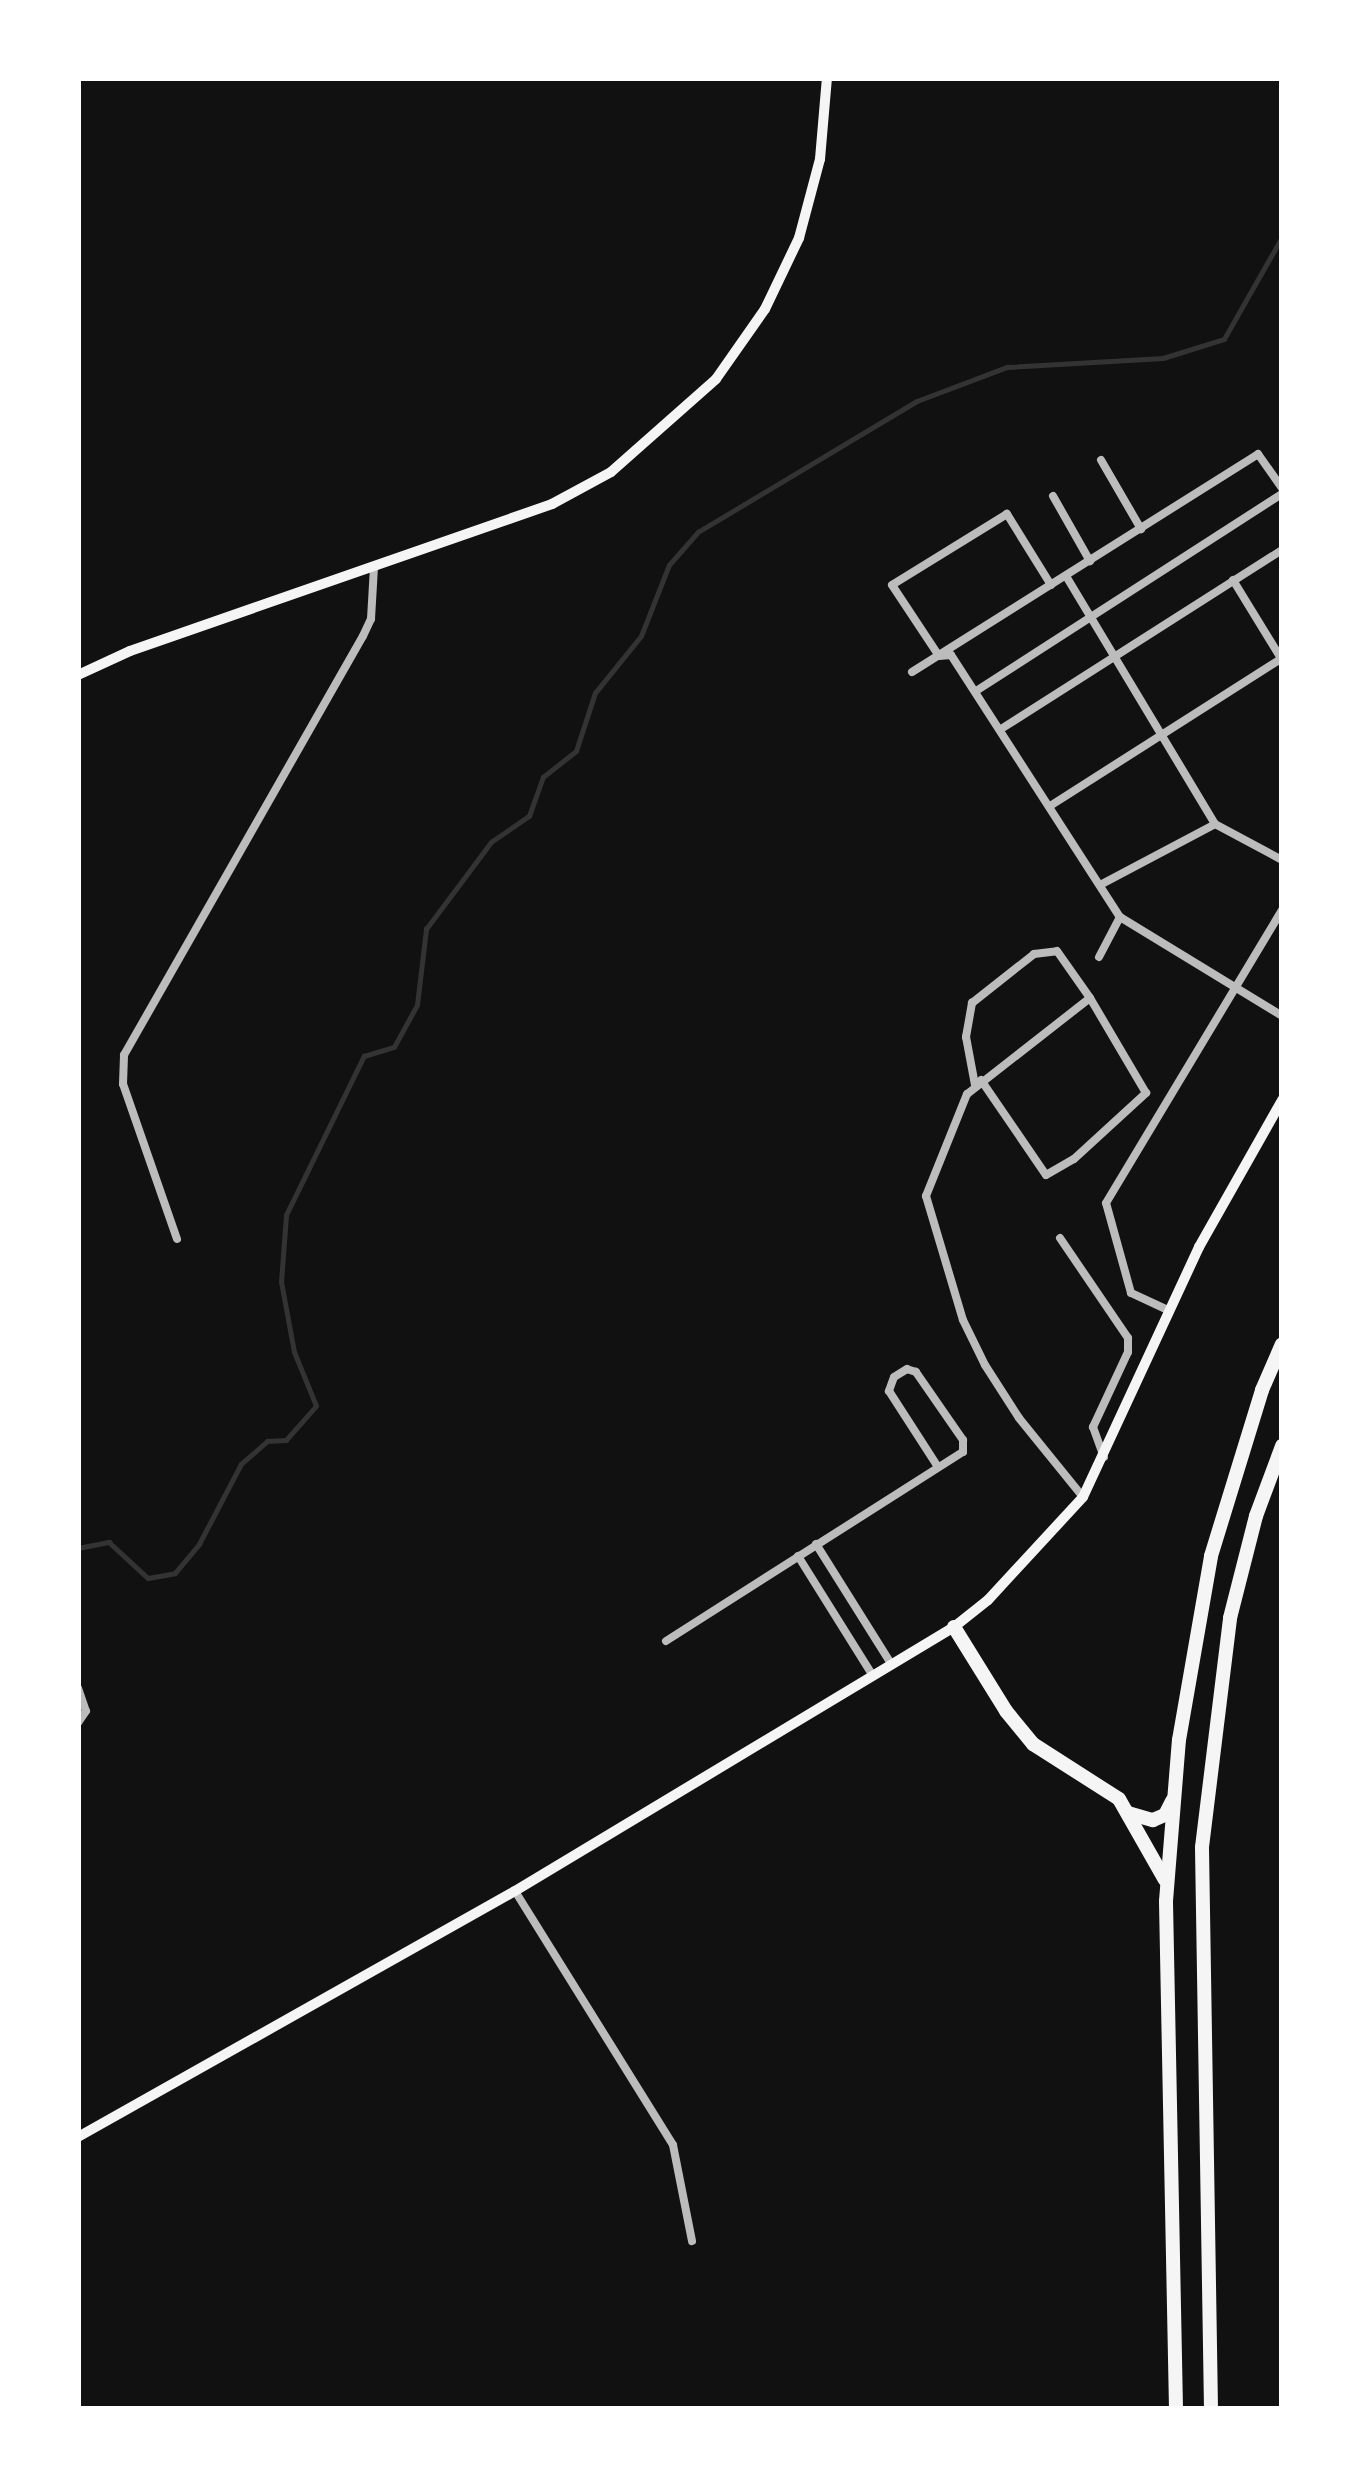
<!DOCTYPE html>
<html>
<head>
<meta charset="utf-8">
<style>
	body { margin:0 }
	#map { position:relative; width:1360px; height:2487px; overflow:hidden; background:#111; font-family:"Sofia Sans Condensed",sans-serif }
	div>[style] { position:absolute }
	.stream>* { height:4.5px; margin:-2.25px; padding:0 2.25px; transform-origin:2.25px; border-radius:2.25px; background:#333 }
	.minor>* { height:8px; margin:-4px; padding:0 4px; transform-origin:4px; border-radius:4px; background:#bcbcbc }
	.secondary>* { height:10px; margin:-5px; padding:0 5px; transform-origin:5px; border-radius:5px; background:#f5f5f5 }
	.motorway>* { height:14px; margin:-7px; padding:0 7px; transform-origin:7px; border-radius:7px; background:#f5f5f5 }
	span { translate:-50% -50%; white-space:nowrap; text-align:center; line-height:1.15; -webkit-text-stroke:10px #fff; paint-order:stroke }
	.frame { position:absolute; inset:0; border:81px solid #fff; pointer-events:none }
</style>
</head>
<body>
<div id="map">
	<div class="stream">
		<i style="left:78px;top:1548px;width:32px;rotate:-11deg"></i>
		<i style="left:109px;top:1542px;width:53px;rotate:42.7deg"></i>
		<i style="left:148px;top:1578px;width:27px;rotate:-10deg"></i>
		<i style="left:175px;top:1573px;width:38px;rotate:-50deg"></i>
		<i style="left:199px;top:1544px;width:90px;rotate:-62.3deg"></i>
		<i style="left:241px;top:1464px;width:35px;rotate:-41deg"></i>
		<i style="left:267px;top:1441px;width:19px;rotate:-3deg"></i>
		<i style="left:286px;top:1440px;width:45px;rotate:-48.6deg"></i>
		<i style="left:316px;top:1406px;width:58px;rotate:-112.2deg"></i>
		<i style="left:294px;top:1352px;width:71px;rotate:-100.5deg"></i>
		<i style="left:281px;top:1282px;width:67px;rotate:-85.7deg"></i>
		<i style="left:286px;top:1215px;width:177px;rotate:-63.9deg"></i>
		<i style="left:364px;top:1056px;width:31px;rotate:-17deg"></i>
		<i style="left:394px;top:1047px;width:48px;rotate:-61.3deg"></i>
		<i style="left:417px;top:1005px;width:77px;rotate:-83.2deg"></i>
		<i style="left:426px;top:929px;width:109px;rotate:-53.2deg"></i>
		<i style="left:491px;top:842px;width:46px;rotate:-34.4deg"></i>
		<i style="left:529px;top:816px;width:41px;rotate:-70.3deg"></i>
		<i style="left:543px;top:777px;width:42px;rotate:-38.2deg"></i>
		<i style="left:576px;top:751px;width:61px;rotate:-71.9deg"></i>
		<i style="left:595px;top:693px;width:73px;rotate:-51.1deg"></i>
		<i style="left:641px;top:636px;width:76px;rotate:-68.5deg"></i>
		<i style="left:669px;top:565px;width:44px;rotate:-48.7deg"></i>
		<i style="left:698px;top:532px;width:255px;rotate:-30.9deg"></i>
		<i style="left:917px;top:401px;width:96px;rotate:-20.7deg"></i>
		<i style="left:1007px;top:367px;width:156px;rotate:-3.3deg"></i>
		<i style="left:1163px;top:358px;width:64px;rotate:-17.3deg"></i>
		<i style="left:1224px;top:339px;width:117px;rotate:-60.4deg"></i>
	</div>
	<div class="minor">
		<i style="left:1101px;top:460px;width:80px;rotate:59.9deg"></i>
		<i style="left:1053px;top:496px;width:75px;rotate:60.4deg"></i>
		<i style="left:1066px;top:576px;width:289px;rotate:59deg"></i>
		<i style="left:1233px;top:580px;width:94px;rotate:58.5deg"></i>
		<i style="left:1051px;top:585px;width:84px;rotate:-121.8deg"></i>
		<i style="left:1007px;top:514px;width:135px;rotate:148.3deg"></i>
		<i style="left:892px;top:585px;width:85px;rotate:56.5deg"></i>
		<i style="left:939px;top:656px;width:12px;rotate:-5deg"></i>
		<i style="left:951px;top:655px;width:312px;rotate:57.2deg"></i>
		<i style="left:1120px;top:917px;width:190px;rotate:31.4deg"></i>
		<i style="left:912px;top:672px;width:409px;rotate:-32.2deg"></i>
		<i style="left:1258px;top:454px;width:42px;rotate:54.8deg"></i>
		<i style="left:976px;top:691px;width:364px;rotate:-32.8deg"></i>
		<i style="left:1001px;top:729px;width:333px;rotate:-32.5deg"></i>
		<i style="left:1050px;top:806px;width:274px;rotate:-32.5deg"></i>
		<i style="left:1100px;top:885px;width:130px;rotate:-27.9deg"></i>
		<i style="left:1215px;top:824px;width:76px;rotate:28.2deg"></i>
		<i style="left:1099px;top:957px;width:45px;rotate:-62.3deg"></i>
		<i style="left:981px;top:1080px;width:115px;rotate:55.6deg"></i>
		<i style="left:1046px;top:1175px;width:32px;rotate:-30deg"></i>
		<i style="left:1074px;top:1159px;width:98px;rotate:-42.5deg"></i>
		<i style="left:1146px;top:1093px;width:110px;rotate:-120.5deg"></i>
		<i style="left:975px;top:1085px;width:49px;rotate:-100.6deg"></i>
		<i style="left:966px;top:1037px;width:35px;rotate:-80deg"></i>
		<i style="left:972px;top:1003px;width:79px;rotate:-38.3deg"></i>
		<i style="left:1034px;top:954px;width:23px;rotate:-7deg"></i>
		<i style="left:1057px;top:951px;width:57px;rotate:54.9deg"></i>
		<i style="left:1090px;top:998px;width:156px;rotate:142deg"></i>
		<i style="left:967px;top:1094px;width:110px;rotate:111.9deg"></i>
		<i style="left:926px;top:1196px;width:129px;rotate:73.4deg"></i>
		<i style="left:963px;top:1320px;width:50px;rotate:63.9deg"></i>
		<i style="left:985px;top:1365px;width:63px;rotate:57.3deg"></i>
		<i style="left:1019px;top:1418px;width:102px;rotate:51deg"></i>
		<i style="left:1060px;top:1238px;width:121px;rotate:55.8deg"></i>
		<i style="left:1128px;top:1338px;width:14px;rotate:90deg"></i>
		<i style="left:1128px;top:1352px;width:83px;rotate:115deg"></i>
		<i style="left:1093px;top:1427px;width:32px;rotate:70deg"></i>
		<i style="left:177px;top:1239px;width:164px;rotate:-109.2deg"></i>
		<i style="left:123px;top:1084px;width:29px;rotate:-88deg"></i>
		<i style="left:124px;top:1055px;width:482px;rotate:-60.3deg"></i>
		<i style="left:363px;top:636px;width:19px;rotate:-65deg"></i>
		<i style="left:371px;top:619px;width:52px;rotate:-86.7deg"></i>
		<i style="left:1170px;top:1311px;width:43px;rotate:-155.2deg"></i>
		<i style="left:1131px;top:1293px;width:93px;rotate:-105.5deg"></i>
		<i style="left:1106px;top:1203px;width:342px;rotate:-59deg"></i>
		<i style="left:816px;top:1544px;width:143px;rotate:57.9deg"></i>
		<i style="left:798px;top:1556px;width:142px;rotate:58deg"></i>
		<i style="left:666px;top:1641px;width:352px;rotate:-32.5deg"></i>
		<i style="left:963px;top:1452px;width:12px;rotate:-90deg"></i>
		<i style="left:963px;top:1440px;width:83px;rotate:-124.7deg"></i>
		<i style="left:916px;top:1372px;width:9px;rotate:-162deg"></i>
		<i style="left:907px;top:1369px;width:15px;rotate:148deg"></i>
		<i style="left:894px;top:1377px;width:15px;rotate:110deg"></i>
		<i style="left:889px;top:1391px;width:90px;rotate:57.2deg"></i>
		<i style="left:78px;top:1688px;width:24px;rotate:71deg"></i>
		<i style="left:86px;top:1711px;width:14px;rotate:124deg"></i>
		<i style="left:515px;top:1891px;width:299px;rotate:58.1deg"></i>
		<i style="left:673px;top:2145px;width:98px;rotate:78.8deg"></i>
	</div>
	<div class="secondary">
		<i style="left:78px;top:675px;width:57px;rotate:-24.8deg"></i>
		<i style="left:130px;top:651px;width:447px;rotate:-19.2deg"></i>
		<i style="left:552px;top:504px;width:67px;rotate:-28.5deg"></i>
		<i style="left:611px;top:472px;width:140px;rotate:-41.5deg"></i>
		<i style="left:716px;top:379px;width:85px;rotate:-55deg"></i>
		<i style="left:765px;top:309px;width:79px;rotate:-64.4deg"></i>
		<i style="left:799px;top:238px;width:82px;rotate:-75.1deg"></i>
		<i style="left:820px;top:159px;width:81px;rotate:-85.1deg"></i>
		<i style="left:78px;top:2137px;width:501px;rotate:-29.38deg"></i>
		<i style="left:515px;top:1891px;width:512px;rotate:-31.02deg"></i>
		<i style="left:954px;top:1627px;width:43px;rotate:-38.5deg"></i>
		<i style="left:988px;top:1600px;width:140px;rotate:-47.3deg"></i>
		<i style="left:1083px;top:1497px;width:276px;rotate:-65.1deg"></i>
		<i style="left:1199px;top:1247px;width:169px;rotate:-60.5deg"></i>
	</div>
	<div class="motorway">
		<i style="left:954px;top:1627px;width:99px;rotate:58.2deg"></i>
		<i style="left:1006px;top:1711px;width:43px;rotate:50.7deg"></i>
		<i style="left:1033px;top:1744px;width:102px;rotate:32.6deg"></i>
		<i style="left:1119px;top:1799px;width:93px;rotate:60.4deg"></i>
		<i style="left:1128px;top:1813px;width:26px;rotate:16deg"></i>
		<i style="left:1153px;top:1820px;width:13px;rotate:-23deg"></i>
		<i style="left:1165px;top:1815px;width:16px;rotate:-63deg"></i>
		<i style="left:1176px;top:2409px;width:508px;rotate:-91.13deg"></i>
		<i style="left:1166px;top:1901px;width:162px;rotate:-85.4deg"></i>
		<i style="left:1179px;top:1740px;width:187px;rotate:-80.1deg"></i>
		<i style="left:1211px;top:1556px;width:174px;rotate:-72.9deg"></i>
		<i style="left:1262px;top:1390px;width:50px;rotate:-66.5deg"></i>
		<i style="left:1211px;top:2409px;width:562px;rotate:-90.92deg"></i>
		<i style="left:1202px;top:1847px;width:231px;rotate:-83deg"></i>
		<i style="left:1230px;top:1618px;width:105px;rotate:-75.7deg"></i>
		<i style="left:1256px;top:1516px;width:75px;rotate:-69.6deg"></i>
	</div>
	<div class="frame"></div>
</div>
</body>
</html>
